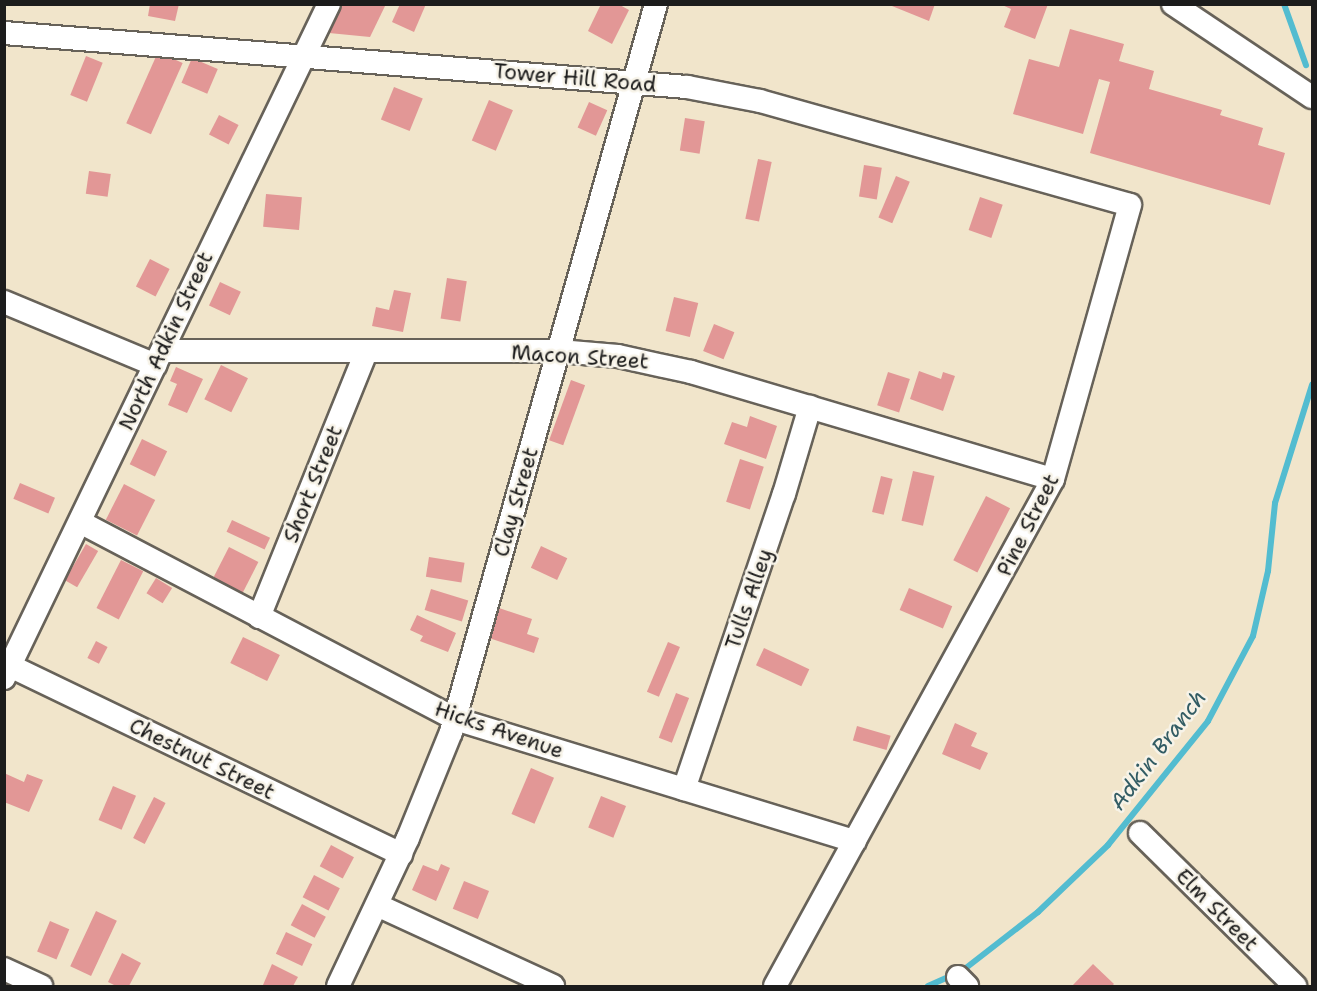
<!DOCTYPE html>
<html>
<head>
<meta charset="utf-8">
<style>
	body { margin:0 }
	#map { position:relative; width:1317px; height:991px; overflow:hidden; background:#f1e5cb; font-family:"Shantell Sans",sans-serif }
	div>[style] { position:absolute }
	.stream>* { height:6px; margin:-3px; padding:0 3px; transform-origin:3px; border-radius:3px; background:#53bcd0 }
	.building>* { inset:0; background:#e29796; transform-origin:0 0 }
	.roads { filter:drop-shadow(2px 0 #676259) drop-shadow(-2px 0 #676259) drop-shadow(0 2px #676259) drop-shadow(0 -2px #676259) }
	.minor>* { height:22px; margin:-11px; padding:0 11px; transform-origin:11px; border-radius:11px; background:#fff }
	span { translate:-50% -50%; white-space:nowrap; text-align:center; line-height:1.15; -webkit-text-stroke:5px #f7f3e8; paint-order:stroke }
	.street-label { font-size:21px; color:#1c1c1c }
	.water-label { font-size:22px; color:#325c64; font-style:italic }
	.frame { position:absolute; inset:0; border:6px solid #1c1c1c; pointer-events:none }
</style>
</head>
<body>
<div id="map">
	<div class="stream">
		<i style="left:1284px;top:4px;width:65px;rotate:70.2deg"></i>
		<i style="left:928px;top:986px;width:37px;rotate:-24deg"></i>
		<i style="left:962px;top:971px;width:96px;rotate:-37.8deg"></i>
		<i style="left:1038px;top:912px;width:97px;rotate:-43.7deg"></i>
		<i style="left:1108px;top:845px;width:159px;rotate:-51.1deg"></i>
		<i style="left:1208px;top:721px;width:96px;rotate:-62.1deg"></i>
		<i style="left:1253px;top:636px;width:67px;rotate:-77deg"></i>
		<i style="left:1268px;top:571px;width:68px;rotate:-84.1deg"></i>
		<i style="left:1275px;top:503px;width:124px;rotate:-72.6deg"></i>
	</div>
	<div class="building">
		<i style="clip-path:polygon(150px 4px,179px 4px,175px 21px,148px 16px)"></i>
		<i style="clip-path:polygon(343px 4px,386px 4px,370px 37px,329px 33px)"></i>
		<i style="clip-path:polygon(400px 4px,426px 4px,414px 32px,392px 22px)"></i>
		<i style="clip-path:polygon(601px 4px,618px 4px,629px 10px,612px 44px,588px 31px)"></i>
		<i style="clip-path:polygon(887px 4px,935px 4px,929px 21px)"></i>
		<i style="clip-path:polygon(1048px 4px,1035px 39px,1004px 27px,1011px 9px,1000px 4px)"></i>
		<i style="clip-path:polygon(1070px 29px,1124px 44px,1119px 61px,1154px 71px,1149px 89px,1222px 110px,1220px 115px,1263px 128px,1258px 145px,1285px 153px,1270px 205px,1090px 153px,1110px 82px,1099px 79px,1083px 134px,1013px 114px,1029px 59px,1059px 67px)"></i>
		<i style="left:158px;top:52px;width:27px;height:78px;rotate:24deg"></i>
		<i style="left:86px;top:56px;width:18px;height:42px;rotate:22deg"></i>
		<i style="left:192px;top:58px;width:28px;height:27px;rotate:23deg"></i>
		<i style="left:394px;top:87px;width:31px;height:35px;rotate:22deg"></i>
		<i style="left:489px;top:100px;width:26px;height:44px;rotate:23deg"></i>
		<i style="left:589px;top:102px;width:20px;height:28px;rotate:24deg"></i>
		<i style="left:219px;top:115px;width:22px;height:22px;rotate:27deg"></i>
		<i style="left:685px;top:118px;width:20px;height:33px;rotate:9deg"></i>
		<i style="left:758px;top:159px;width:14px;height:61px;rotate:12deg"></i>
		<i style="left:864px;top:165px;width:18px;height:32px;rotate:9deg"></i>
		<i style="left:89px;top:171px;width:22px;height:23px;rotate:8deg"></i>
		<i style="left:896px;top:176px;width:15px;height:45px;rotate:23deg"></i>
		<i style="left:266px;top:194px;width:36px;height:33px;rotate:5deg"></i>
		<i style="left:980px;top:197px;width:24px;height:35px;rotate:19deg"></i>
		<i style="left:150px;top:259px;width:22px;height:31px;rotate:27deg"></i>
		<i style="left:447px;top:278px;width:20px;height:41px;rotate:9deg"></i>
		<i style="left:220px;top:282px;width:23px;height:26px;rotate:25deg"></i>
		<i style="clip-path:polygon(394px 290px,411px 293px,403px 332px,372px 326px,376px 307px,389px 310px)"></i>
		<i style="left:674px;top:297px;width:25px;height:35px;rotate:14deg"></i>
		<i style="left:714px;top:324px;width:22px;height:29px;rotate:22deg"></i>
		<i style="left:221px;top:365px;width:30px;height:38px;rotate:26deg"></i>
		<i style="clip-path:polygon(176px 367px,203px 379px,187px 413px,168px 405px,177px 384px,170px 381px)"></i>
		<i style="clip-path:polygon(919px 371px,941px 379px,943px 372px,955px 376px,943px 411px,910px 399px)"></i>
		<i style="left:888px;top:372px;width:23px;height:35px;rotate:18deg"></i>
		<i style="left:571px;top:380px;width:15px;height:64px;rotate:20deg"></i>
		<i style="clip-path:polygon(750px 416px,777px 426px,766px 459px,724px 444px,732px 422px,747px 427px)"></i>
		<i style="left:142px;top:439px;width:28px;height:28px;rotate:26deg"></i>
		<i style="left:740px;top:459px;width:25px;height:45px;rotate:18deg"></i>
		<i style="left:913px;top:471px;width:22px;height:51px;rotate:13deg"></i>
		<i style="left:881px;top:476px;width:12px;height:37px;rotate:14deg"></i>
		<i style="left:20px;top:483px;width:38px;height:17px;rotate:23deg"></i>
		<i style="left:124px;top:484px;width:35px;height:40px;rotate:27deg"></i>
		<i style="left:986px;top:496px;width:27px;height:72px;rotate:27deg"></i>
		<i style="left:232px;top:520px;width:42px;height:13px;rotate:25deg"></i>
		<i style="left:86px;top:544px;width:14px;height:42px;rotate:30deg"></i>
		<i style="left:541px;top:546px;width:29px;height:24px;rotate:25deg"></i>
		<i style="left:229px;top:547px;width:33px;height:36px;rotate:27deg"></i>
		<i style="left:429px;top:557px;width:36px;height:20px;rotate:9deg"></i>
		<i style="left:121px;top:560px;width:25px;height:54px;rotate:27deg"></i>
		<i style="left:156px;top:578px;width:19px;height:18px;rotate:32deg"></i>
		<i style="left:909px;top:588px;width:47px;height:24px;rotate:23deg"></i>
		<i style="left:431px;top:589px;width:39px;height:22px;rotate:17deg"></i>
		<i style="clip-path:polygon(499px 608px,532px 619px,527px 634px,539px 638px,534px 653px,489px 638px)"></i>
		<i style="clip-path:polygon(417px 615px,456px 633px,448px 652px,420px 641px,423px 636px,410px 630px)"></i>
		<i style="left:243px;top:637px;width:41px;height:29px;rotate:26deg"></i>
		<i style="left:96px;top:641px;width:13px;height:19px;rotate:27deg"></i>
		<i style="left:668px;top:642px;width:13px;height:54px;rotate:23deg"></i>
		<i style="left:764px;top:648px;width:50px;height:19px;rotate:25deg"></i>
		<i style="left:676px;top:693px;width:14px;height:48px;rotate:21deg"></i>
		<i style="clip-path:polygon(955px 723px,977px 733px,971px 746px,988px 753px,980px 770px,942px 754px)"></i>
		<i style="left:857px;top:726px;width:35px;height:15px;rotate:16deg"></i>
		<i style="left:531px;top:768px;width:25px;height:50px;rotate:23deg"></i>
		<i style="clip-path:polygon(4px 773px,24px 782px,27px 774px,43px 780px,29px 812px,4px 802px)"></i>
		<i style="left:113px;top:786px;width:25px;height:37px;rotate:23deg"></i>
		<i style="left:601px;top:796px;width:27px;height:34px;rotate:22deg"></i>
		<i style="left:154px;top:797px;width:13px;height:46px;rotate:27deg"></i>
		<i style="left:331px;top:845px;width:26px;height:24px;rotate:28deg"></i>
		<i style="clip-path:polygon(441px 864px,450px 868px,436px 901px,412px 890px,423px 865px,438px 871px)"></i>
		<i style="left:314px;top:875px;width:29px;height:25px;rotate:27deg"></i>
		<i style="left:464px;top:881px;width:27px;height:30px;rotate:22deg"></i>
		<i style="left:302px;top:904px;width:27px;height:24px;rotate:28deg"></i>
		<i style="left:96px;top:911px;width:23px;height:61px;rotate:25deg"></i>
		<i style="left:50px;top:921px;width:21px;height:33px;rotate:23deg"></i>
		<i style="left:286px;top:932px;width:29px;height:24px;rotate:25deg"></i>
		<i style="clip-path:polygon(122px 953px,141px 963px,129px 986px,116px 986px,108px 982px)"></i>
		<i style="clip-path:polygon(272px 964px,298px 977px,293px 986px,263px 985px)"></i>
		<i style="clip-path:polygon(1093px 964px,1114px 984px,1112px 986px,1072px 986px)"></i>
	</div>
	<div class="roads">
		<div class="minor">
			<i style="left:1173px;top:4px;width:167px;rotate:33.8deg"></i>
			<i style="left:4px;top:33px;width:685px;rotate:4.52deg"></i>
			<i style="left:687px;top:87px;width:74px;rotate:10.9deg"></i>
			<i style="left:760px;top:101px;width:384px;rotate:15.7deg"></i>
			<i style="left:1130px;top:205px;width:285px;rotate:105.7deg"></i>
			<i style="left:1053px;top:479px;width:578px;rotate:118.74deg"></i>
			<i style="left:4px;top:302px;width:164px;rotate:22.6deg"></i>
			<i style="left:162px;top:351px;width:397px"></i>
			<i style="left:559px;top:351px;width:59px;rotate:4.8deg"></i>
			<i style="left:618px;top:356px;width:75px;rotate:12.4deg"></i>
			<i style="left:691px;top:372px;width:377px;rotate:16.5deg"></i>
			<i style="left:80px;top:522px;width:424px;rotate:27.7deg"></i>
			<i style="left:455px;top:719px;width:418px;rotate:17deg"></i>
			<i style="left:259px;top:617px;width:286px;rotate:-68deg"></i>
			<i style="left:4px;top:663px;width:441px;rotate:25.7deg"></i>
			<i style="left:4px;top:678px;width:748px;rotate:-64.26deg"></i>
			<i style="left:684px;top:789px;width:311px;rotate:-71.3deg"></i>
			<i style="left:784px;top:494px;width:91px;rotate:-73.4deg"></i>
			<i style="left:1140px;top:833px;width:218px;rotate:44.6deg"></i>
			<i style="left:377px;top:905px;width:194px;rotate:24.7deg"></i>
			<i style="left:4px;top:969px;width:41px;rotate:24.7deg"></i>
			<i style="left:958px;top:977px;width:13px;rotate:45deg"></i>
			<i style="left:338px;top:986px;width:164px;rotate:-64.7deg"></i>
			<i style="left:408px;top:838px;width:114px;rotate:-67.9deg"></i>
			<i style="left:451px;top:732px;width:756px;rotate:-74.27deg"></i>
		</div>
	</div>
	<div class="street-label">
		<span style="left:575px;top:78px;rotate:5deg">Tower Hill Road</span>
		<span style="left:166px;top:341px;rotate:-65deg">North Adkin Street</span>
		<span style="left:580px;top:357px;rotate:4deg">Macon Street</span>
		<span style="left:313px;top:484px;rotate:-68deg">Short Street</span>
		<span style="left:516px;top:502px;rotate:-74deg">Clay Street</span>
		<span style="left:1028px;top:525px;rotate:-63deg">Pine Street</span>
		<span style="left:749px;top:599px;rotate:-71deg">Tulls Alley</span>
		<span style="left:499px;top:730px;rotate:19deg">Hicks Avenue</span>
		<span style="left:202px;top:759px;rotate:26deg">Chestnut Street</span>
		<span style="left:1217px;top:910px;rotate:45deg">Elm Street</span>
	</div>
	<div class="water-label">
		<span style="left:1158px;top:750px;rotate:-53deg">Adkin Branch</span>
	</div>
	<div class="frame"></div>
</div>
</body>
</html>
